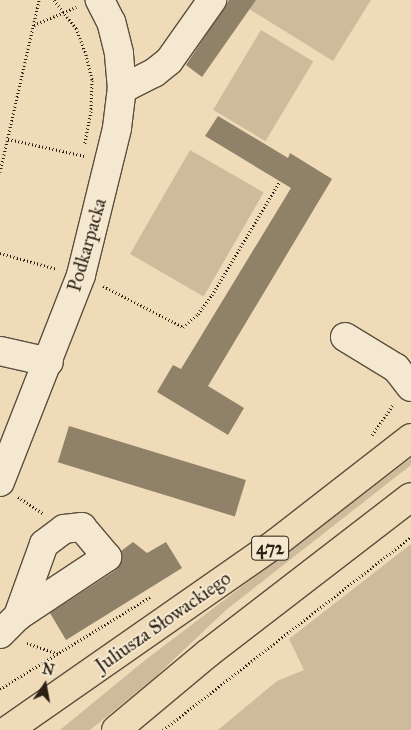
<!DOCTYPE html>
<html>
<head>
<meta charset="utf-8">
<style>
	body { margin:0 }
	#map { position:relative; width:411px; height:730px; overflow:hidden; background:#efdbb7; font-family:"IM FELL Great Primer",serif }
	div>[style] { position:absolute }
	.green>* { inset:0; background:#cebb9b; transform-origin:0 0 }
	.building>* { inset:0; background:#908169; transform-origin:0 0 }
	.path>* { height:3px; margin-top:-1.5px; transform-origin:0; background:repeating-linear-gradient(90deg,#2a2015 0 1px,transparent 0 3.5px) }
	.roads { filter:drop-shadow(1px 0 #5b4f3e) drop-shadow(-1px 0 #5b4f3e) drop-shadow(0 1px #5b4f3e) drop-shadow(0 -1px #5b4f3e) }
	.minor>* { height:28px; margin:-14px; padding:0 14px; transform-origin:14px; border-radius:14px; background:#f5e8d0 }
	.major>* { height:28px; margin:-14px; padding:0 14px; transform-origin:14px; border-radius:14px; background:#efdbb7 }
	span { translate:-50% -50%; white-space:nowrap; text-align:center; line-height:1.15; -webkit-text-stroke:4px #f5e8d0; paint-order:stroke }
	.shield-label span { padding:1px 4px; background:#f5e8d0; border:1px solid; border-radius:4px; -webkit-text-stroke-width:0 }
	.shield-label { font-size:18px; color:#2a2015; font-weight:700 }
	.street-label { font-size:19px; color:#2a2015 }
	.north { position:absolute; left:20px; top:660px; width:50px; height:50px; -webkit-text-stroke:4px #f5e8d0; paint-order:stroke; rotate:12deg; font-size:14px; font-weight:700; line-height:20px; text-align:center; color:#2a2015 }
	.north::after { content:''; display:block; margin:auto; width:18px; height:22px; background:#2a2015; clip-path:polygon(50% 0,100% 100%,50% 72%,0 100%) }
</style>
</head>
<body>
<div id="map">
	<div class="green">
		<i style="clip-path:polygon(255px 0,371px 0,333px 61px,249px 9px)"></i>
		<i style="left:261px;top:30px;width:61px;height:93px;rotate:31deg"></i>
		<i style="left:190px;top:150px;width:85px;height:120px;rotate:30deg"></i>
		<i style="clip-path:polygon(411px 458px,411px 465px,226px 610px,153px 679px,90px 730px,60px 730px,144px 661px)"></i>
		<i style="clip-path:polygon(411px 544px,411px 730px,218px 730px,277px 681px,304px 670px,289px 639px)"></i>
	</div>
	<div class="building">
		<i style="clip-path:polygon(229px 0,256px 0,202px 77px,186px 65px)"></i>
		<i style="clip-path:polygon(218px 116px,288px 158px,290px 153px,332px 179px,208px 386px,244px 408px,228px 435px,157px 392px,173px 365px,181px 369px,291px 188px,205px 136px)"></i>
		<i style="left:69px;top:426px;width:185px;height:38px;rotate:17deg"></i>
		<i style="clip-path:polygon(133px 542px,147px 553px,166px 542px,182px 568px,66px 640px,50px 613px,116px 570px,121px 563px,121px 551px)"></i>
	</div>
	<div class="path">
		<i style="left:54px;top:0;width:36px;rotate:52deg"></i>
		<i style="left:76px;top:28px;width:25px;rotate:69deg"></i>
		<i style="left:85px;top:51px;width:30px;rotate:76deg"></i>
		<i style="left:92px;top:80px;width:31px;rotate:92deg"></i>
		<i style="left:91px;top:111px;width:33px;rotate:101deg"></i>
		<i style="left:34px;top:25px;width:46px;rotate:-23.2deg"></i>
		<i style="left:8px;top:139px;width:79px;rotate:12.4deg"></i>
		<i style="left:0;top:172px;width:176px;rotate:-77.2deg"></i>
		<i style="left:0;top:253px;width:59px;rotate:15.7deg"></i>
		<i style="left:103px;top:286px;width:90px;rotate:27.1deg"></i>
		<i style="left:183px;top:327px;width:20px;rotate:-41deg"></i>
		<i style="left:198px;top:314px;width:24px;rotate:-54deg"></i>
		<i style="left:212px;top:295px;width:133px;rotate:-59.2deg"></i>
		<i style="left:372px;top:435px;width:37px;rotate:-55deg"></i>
		<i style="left:18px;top:497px;width:31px;rotate:33deg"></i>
		<i style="left:27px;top:643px;width:34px;rotate:19deg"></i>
		<i style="left:0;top:689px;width:176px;rotate:-31.5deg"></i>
		<i style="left:163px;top:730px;width:314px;rotate:-37.9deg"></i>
	</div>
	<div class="roads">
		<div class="minor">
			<i style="left:122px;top:89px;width:36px;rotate:-27deg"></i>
			<i style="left:154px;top:73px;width:19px;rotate:-39deg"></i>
			<i style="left:169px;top:61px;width:75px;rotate:-54.8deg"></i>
			<i style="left:345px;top:337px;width:60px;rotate:31.3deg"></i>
			<i style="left:396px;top:368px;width:24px;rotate:52deg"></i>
			<i style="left:0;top:351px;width:50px;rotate:12.7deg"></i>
			<i style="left:0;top:482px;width:222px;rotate:-68.6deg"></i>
			<i style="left:81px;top:275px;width:151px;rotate:-76.2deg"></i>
			<i style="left:117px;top:128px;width:39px;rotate:-83deg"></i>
			<i style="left:122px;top:89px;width:36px;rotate:-95deg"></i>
			<i style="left:119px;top:53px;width:32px;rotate:-104deg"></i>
			<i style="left:111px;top:22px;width:25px;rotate:-117deg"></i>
			<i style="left:0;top:634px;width:25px;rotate:-45deg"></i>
			<i style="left:18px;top:616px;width:107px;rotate:-33.5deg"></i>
			<i style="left:107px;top:557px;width:39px;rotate:-130deg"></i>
			<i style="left:82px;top:527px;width:18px;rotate:174deg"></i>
			<i style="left:64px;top:529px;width:25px;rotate:143deg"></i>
			<i style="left:44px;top:544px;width:77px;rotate:109.9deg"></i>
		</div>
		<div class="major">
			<i style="left:8px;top:730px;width:327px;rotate:-34.9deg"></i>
			<i style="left:276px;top:543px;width:171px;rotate:-37.9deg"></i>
			<i style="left:116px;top:730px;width:119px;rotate:-39.9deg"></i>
			<i style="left:207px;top:654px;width:257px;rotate:-37.6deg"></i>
		</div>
	</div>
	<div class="shield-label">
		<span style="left:270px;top:548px">472</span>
	</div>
	<div class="street-label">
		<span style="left:87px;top:245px;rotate:-74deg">Podkarpacka</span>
		<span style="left:163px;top:622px;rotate:-35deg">Juliusza Słowackiego</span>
	</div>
	<div class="north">N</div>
</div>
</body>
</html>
